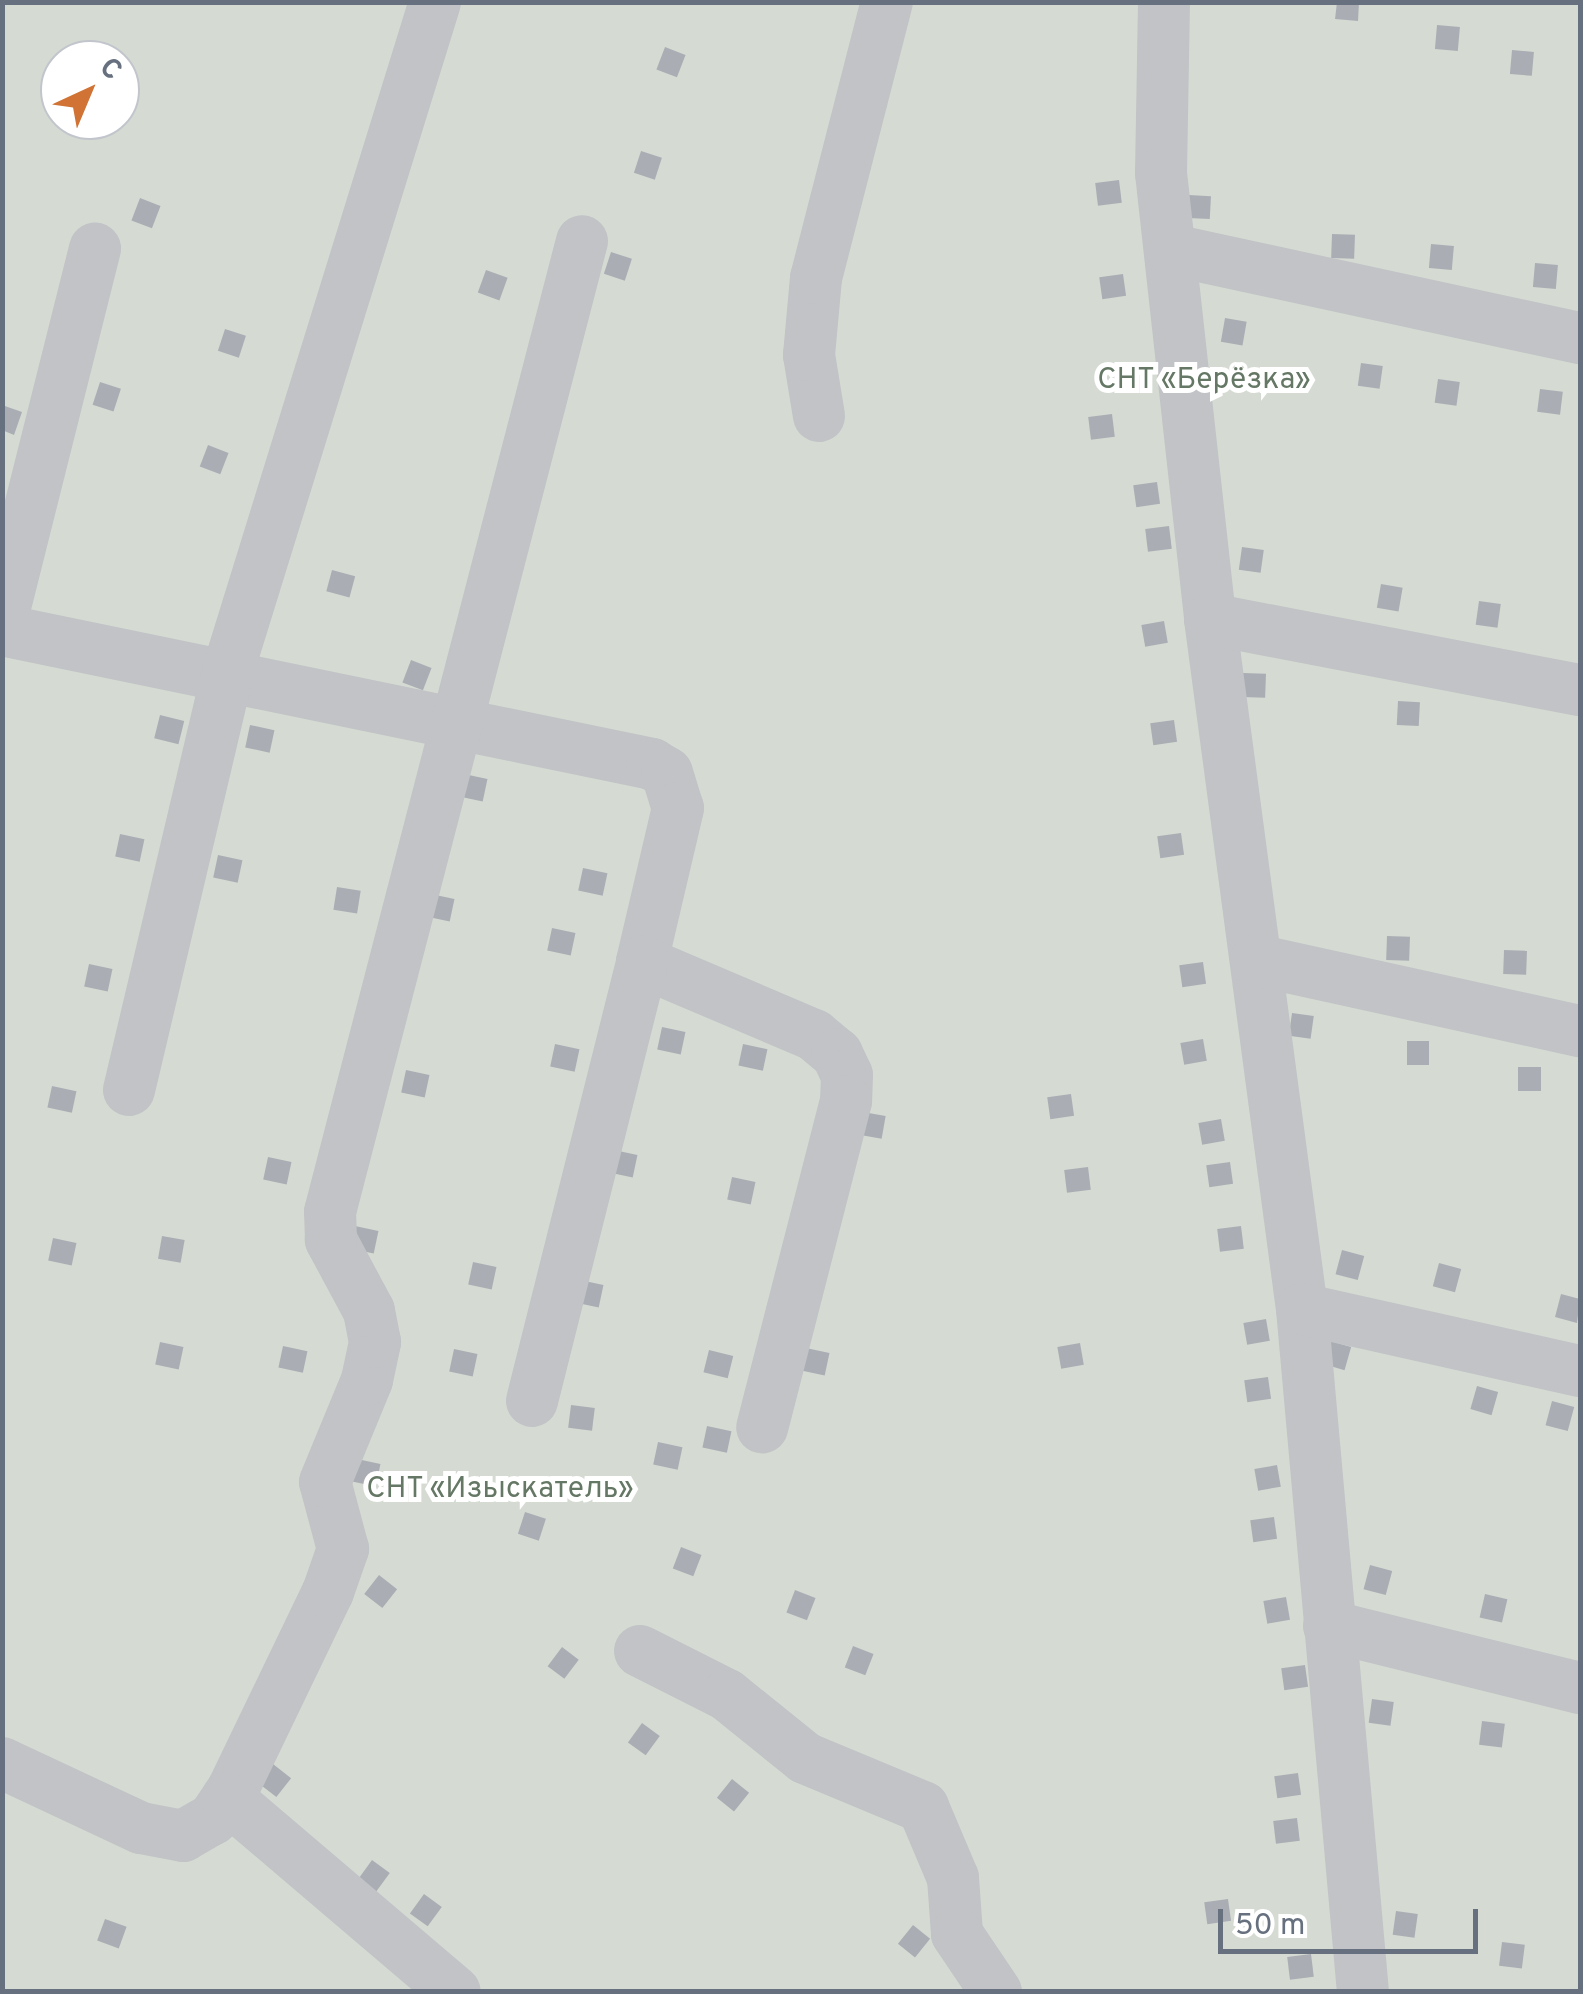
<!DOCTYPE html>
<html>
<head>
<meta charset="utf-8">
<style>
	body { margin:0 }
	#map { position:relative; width:1583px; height:1994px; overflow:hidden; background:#f4f5f1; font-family:Overpass,sans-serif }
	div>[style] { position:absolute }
	.green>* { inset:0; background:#d5dbd3 }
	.building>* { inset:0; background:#aaaeb4; transform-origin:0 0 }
	.minor>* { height:52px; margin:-26px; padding:0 26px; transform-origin:26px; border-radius:26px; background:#c1c3c6 }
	span { translate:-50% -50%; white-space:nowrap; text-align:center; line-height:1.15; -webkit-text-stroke:10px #fff; paint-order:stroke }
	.park-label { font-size:30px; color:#657765 }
	.frame { position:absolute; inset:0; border:5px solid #67707f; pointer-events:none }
	.north { position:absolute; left:40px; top:40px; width:100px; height:100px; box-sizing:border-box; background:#fff; border:2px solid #c2c6cc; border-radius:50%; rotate:44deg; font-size:28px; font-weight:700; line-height:40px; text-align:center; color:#67707f }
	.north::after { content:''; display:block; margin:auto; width:35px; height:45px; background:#d07335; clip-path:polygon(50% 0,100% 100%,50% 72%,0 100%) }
	.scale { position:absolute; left:1218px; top:1909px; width:260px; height:45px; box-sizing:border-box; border:5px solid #67707f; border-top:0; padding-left:12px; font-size:30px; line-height:35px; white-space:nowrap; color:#67707f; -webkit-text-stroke:8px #fff; paint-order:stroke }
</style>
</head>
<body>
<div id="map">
	<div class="green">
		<i style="clip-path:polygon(evenodd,3px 3px,1580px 3px,1580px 1991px,3px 1992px,3px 3px,60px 60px,120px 60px,120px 120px,60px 120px,60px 60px)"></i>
	</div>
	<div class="building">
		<i style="clip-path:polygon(1337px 2px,1359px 2px,1358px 21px,1335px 19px)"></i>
		<i style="left:1437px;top:25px;width:23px;height:24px;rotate:5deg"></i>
		<i style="left:665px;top:47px;width:22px;height:24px;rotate:21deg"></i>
		<i style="left:1512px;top:50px;width:22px;height:24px;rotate:5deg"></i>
		<i style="left:641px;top:151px;width:22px;height:23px;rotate:18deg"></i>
		<i style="left:1119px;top:180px;width:23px;height:24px;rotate:83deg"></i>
		<i style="left:1189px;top:195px;width:22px;height:23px;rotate:3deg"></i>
		<i style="left:140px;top:198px;width:22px;height:24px;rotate:21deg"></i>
		<i style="left:1332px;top:234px;width:23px;height:24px;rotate:2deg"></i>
		<i style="left:1431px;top:244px;width:23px;height:24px;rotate:5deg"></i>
		<i style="left:611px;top:252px;width:22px;height:23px;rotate:18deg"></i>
		<i style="left:1535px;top:263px;width:23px;height:24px;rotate:5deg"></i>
		<i style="left:486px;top:270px;width:23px;height:24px;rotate:20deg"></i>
		<i style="left:1123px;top:274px;width:22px;height:24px;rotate:82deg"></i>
		<i style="left:1225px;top:318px;width:22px;height:24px;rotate:10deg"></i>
		<i style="left:225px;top:329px;width:22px;height:23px;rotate:18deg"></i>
		<i style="left:1361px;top:363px;width:22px;height:23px;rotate:8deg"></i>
		<i style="left:1438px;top:379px;width:22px;height:24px;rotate:8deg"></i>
		<i style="left:100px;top:382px;width:22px;height:24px;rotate:18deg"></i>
		<i style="left:1540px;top:389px;width:23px;height:23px;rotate:7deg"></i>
		<i style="clip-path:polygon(2px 405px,22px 412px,14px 435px,2px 430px)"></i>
		<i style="left:1112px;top:414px;width:23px;height:24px;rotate:83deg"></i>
		<i style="left:208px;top:445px;width:22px;height:23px;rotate:21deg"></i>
		<i style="left:1157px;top:482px;width:22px;height:24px;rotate:82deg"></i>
		<i style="left:1169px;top:526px;width:23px;height:24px;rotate:83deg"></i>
		<i style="left:1242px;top:547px;width:22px;height:23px;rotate:8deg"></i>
		<i style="left:332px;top:570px;width:24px;height:22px;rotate:15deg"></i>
		<i style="left:1381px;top:584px;width:22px;height:24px;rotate:10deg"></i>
		<i style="left:1479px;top:601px;width:22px;height:24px;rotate:8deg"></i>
		<i style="left:1164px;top:621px;width:22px;height:23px;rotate:80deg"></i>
		<i style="left:411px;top:660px;width:22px;height:24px;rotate:21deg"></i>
		<i style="left:1243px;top:673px;width:23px;height:24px;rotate:2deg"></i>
		<i style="left:1398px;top:701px;width:22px;height:24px;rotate:3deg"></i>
		<i style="left:160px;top:715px;width:25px;height:24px;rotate:14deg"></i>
		<i style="left:1174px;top:720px;width:22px;height:24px;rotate:82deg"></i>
		<i style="left:250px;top:725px;width:25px;height:23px;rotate:12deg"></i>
		<i style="left:464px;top:774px;width:24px;height:23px;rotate:12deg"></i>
		<i style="left:1181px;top:833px;width:22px;height:24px;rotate:82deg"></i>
		<i style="left:120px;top:834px;width:25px;height:23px;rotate:12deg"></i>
		<i style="left:218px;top:855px;width:25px;height:23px;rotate:12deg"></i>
		<i style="left:583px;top:868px;width:25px;height:23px;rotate:12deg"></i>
		<i style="left:337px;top:887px;width:24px;height:23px;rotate:9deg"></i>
		<i style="left:431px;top:894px;width:24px;height:23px;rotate:12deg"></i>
		<i style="left:552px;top:928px;width:24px;height:23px;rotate:12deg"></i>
		<i style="left:1387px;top:936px;width:23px;height:24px;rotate:2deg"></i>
		<i style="left:1504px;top:950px;width:23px;height:24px;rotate:2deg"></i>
		<i style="left:1203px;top:962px;width:22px;height:24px;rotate:82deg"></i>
		<i style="left:89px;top:964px;width:24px;height:23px;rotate:12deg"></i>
		<i style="left:1292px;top:1013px;width:22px;height:23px;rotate:8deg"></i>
		<i style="left:662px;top:1027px;width:24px;height:23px;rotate:12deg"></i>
		<i style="left:1203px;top:1039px;width:22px;height:23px;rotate:80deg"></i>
		<i style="left:1407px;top:1041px;width:22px;height:24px"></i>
		<i style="left:555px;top:1044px;width:25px;height:23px;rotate:12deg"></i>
		<i style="left:743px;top:1044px;width:25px;height:22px;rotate:12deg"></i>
		<i style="left:1518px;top:1067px;width:23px;height:24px"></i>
		<i style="left:406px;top:1070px;width:24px;height:23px;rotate:12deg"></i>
		<i style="left:52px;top:1086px;width:25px;height:22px;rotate:12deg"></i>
		<i style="left:1071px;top:1094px;width:22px;height:24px;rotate:82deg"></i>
		<i style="left:863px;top:1112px;width:23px;height:23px;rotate:10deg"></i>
		<i style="left:1221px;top:1119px;width:22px;height:23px;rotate:80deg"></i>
		<i style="left:614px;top:1150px;width:24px;height:23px;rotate:12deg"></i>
		<i style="left:268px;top:1157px;width:24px;height:23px;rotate:12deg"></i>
		<i style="left:1230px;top:1162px;width:22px;height:24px;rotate:82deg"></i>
		<i style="left:1088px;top:1167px;width:23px;height:24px;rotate:83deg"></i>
		<i style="left:732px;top:1177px;width:24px;height:23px;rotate:12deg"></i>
		<i style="left:355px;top:1226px;width:24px;height:23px;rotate:12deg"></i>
		<i style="left:1241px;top:1226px;width:23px;height:24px;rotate:83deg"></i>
		<i style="left:162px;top:1236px;width:23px;height:23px;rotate:10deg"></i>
		<i style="left:53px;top:1238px;width:24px;height:23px;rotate:12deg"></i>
		<i style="left:1342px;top:1250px;width:23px;height:25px;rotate:15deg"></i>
		<i style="left:473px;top:1262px;width:24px;height:23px;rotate:12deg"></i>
		<i style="left:1439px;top:1263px;width:23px;height:24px;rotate:15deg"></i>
		<i style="left:580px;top:1280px;width:24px;height:23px;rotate:12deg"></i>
		<i style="clip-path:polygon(1561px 1294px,1580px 1299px,1577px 1323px,1555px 1317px)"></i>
		<i style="left:1266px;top:1319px;width:22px;height:23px;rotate:80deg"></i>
		<i style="left:1330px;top:1341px;width:22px;height:24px;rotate:16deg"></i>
		<i style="left:160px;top:1342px;width:24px;height:23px;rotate:12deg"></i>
		<i style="left:1080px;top:1343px;width:22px;height:23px;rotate:80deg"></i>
		<i style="left:283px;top:1346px;width:25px;height:22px;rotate:12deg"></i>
		<i style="left:806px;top:1348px;width:24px;height:23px;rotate:12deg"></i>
		<i style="left:454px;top:1349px;width:24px;height:23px;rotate:12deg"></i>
		<i style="left:709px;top:1350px;width:25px;height:23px;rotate:14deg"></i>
		<i style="left:1268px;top:1377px;width:22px;height:24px;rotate:82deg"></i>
		<i style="left:1477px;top:1386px;width:22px;height:24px;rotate:16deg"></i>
		<i style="left:1552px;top:1401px;width:23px;height:25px;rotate:15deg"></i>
		<i style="left:571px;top:1405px;width:24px;height:23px;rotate:7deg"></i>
		<i style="left:707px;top:1426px;width:25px;height:22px;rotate:12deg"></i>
		<i style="left:658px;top:1442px;width:25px;height:23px;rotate:12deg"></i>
		<i style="left:357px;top:1459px;width:24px;height:23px;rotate:12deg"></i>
		<i style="left:1277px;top:1465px;width:22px;height:23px;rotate:80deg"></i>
		<i style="left:525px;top:1512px;width:22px;height:23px;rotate:18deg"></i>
		<i style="left:1274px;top:1517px;width:22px;height:24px;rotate:82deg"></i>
		<i style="left:681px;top:1547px;width:22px;height:23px;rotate:21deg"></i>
		<i style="left:1370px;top:1565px;width:23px;height:25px;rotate:15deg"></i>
		<i style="left:379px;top:1575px;width:23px;height:24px;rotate:38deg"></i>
		<i style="left:795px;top:1590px;width:22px;height:24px;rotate:21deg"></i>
		<i style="left:1485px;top:1594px;width:23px;height:24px;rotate:13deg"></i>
		<i style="left:1286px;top:1597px;width:23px;height:23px;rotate:80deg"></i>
		<i style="left:853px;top:1646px;width:22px;height:23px;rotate:21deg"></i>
		<i style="left:562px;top:1647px;width:21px;height:24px;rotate:37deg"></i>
		<i style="left:1305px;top:1665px;width:22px;height:24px;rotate:82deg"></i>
		<i style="left:1372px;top:1699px;width:22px;height:24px;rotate:8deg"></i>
		<i style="left:1482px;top:1721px;width:23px;height:24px;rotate:7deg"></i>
		<i style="left:642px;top:1723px;width:22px;height:24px;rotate:36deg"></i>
		<i style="left:273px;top:1764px;width:23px;height:24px;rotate:38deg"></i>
		<i style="left:1298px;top:1773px;width:22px;height:24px;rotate:82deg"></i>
		<i style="left:732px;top:1779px;width:22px;height:24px;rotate:39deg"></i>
		<i style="left:1297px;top:1818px;width:23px;height:24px;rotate:83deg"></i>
		<i style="left:372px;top:1860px;width:22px;height:24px;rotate:36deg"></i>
		<i style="left:424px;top:1894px;width:22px;height:24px;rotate:36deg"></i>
		<i style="left:1228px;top:1899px;width:22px;height:24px;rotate:82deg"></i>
		<i style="left:1396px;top:1911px;width:22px;height:24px;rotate:8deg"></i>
		<i style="left:105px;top:1919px;width:23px;height:23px;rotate:20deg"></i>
		<i style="left:913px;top:1925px;width:22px;height:24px;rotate:39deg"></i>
		<i style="left:1502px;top:1942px;width:23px;height:24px;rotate:7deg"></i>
		<i style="left:1311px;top:1954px;width:23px;height:24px;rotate:83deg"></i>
	</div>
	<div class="minor">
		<i style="left:1164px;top:2px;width:171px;rotate:91deg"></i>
		<i style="left:1161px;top:173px;width:449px;rotate:83.7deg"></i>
		<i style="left:1210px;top:619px;width:696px;rotate:82.41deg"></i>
		<i style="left:1302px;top:1309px;width:686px;rotate:84.9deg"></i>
		<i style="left:1172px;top:250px;width:417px;rotate:12.2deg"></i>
		<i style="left:819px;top:416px;width:62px;rotate:-99.3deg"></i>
		<i style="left:809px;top:355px;width:77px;rotate:-84.8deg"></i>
		<i style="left:816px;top:278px;width:285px;rotate:-75.6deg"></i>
		<i style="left:2px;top:619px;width:382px;rotate:-75.9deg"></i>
		<i style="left:1210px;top:619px;width:377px;rotate:10.9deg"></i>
		<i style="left:2px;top:630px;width:664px;rotate:11.65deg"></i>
		<i style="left:652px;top:764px;width:17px;rotate:31deg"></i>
		<i style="left:667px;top:773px;width:37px;rotate:73deg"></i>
		<i style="left:678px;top:808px;width:158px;rotate:103.2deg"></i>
		<i style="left:642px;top:962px;width:187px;rotate:23deg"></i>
		<i style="left:814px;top:1035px;width:30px;rotate:40deg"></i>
		<i style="left:837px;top:1054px;width:23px;rotate:65deg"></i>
		<i style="left:847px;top:1075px;width:26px;rotate:92deg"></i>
		<i style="left:846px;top:1101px;width:337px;rotate:104.4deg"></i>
		<i style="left:1256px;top:960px;width:332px;rotate:12.4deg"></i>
		<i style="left:129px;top:1090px;width:427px;rotate:-76.7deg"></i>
		<i style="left:227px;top:674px;width:703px;rotate:-72.8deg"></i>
		<i style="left:1302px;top:1309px;width:285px;rotate:12.6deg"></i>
		<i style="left:532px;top:1401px;width:453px;rotate:-75.9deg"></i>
		<i style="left:1329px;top:1626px;width:259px;rotate:13.9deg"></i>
		<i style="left:640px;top:1651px;width:97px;rotate:26.8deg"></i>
		<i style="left:727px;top:1695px;width:100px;rotate:38.9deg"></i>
		<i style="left:805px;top:1758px;width:128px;rotate:22.6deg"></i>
		<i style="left:923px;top:1807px;width:77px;rotate:67.1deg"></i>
		<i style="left:953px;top:1878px;width:56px;rotate:85.9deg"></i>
		<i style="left:957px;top:1934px;width:70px;rotate:56.1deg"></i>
		<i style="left:2px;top:1763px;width:153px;rotate:25.1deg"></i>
		<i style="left:141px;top:1828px;width:43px;rotate:10.8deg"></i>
		<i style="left:183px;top:1836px;width:34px;rotate:-30deg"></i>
		<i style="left:213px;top:1819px;width:36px;rotate:-56deg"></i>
		<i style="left:233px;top:1789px;width:219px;rotate:-64.3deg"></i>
		<i style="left:328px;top:1592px;width:46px;rotate:-70.8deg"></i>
		<i style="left:343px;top:1549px;width:69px;rotate:-105deg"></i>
		<i style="left:325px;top:1482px;width:110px;rotate:-67.6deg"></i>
		<i style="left:367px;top:1380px;width:39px;rotate:-78deg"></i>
		<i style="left:375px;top:1342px;width:32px;rotate:-101deg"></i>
		<i style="left:369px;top:1311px;width:81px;rotate:-118.2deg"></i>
		<i style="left:331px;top:1240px;width:28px;rotate:-92deg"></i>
		<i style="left:330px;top:1212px;width:1003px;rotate:-75.45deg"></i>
		<i style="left:227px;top:1798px;width:299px;rotate:40.4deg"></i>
	</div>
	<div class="park-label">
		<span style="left:1204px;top:381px">СНТ «Берёзка»</span>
		<span style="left:500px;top:1490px">СНТ «Изыскатель»</span>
	</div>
	<div class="frame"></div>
	<div class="north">С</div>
	<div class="scale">50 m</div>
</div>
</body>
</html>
